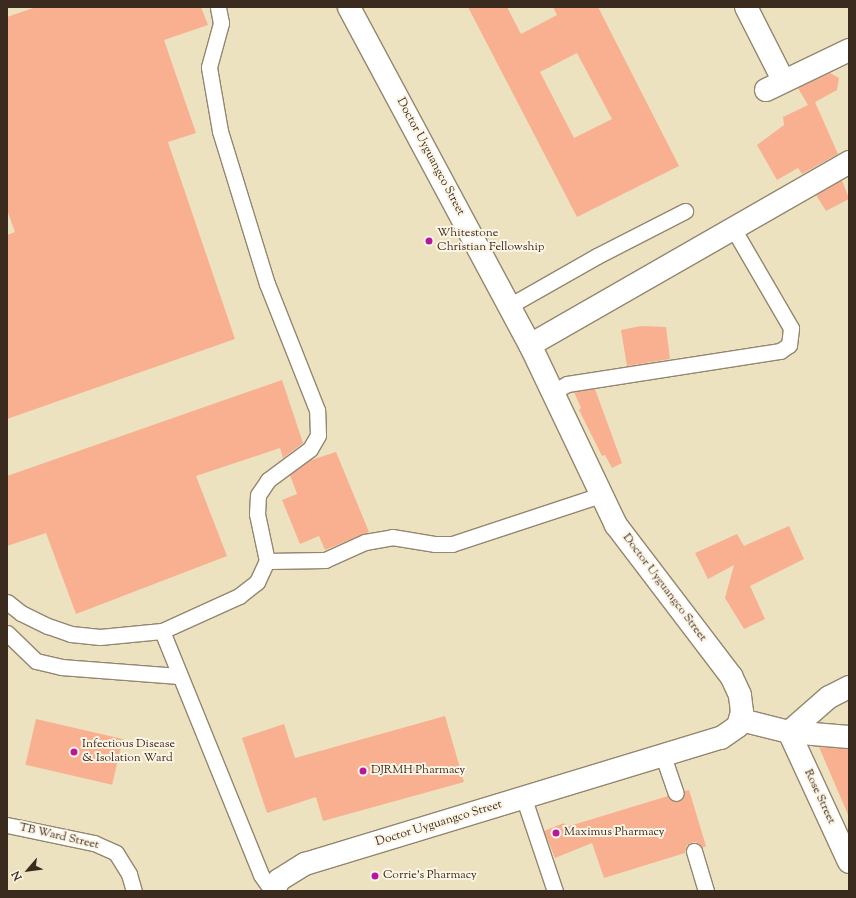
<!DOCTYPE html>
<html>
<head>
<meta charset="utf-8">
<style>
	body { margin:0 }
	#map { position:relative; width:856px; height:898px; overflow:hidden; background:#ece2c0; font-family:"Sorts Mill Goudy",serif }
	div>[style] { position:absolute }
	.building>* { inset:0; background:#f9b090; transform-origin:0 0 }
	.roads { filter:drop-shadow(1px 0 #94866f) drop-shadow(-1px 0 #94866f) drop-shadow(0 1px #94866f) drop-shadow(0 -1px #94866f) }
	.service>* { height:15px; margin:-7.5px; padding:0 7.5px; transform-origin:7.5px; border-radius:7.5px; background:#fff }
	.minor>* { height:22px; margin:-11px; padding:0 11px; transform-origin:11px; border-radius:11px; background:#fff }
	.secondary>* { height:22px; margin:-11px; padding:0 11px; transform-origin:11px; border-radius:11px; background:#fff }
	.dots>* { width:11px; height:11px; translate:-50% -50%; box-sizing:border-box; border:2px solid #fcf5e5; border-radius:50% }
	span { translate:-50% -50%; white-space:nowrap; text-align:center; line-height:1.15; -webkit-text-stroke:4px #fcf5e5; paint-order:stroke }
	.street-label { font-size:12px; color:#3b2a1e }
	.poi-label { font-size:12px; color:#3b2a1e }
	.left { translate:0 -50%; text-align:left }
	.frame { position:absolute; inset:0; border:8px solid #3b2a1e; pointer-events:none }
	.north { position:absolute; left:8px; top:850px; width:40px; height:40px; -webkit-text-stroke:3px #fcf5e5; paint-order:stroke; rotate:242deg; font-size:11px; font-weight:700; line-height:16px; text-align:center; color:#3b2a1e }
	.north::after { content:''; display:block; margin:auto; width:14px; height:18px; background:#3b2a1e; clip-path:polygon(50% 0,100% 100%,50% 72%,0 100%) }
</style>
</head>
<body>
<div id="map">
	<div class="building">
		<i style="clip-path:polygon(36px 7px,201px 7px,208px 25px,164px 40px,196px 133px,168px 142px,235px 339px,7px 419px,7px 235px,15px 232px,7px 210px,7px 17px)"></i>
		<i style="clip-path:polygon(evenodd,468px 7px,507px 7px,521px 34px,557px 15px,553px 7px,598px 7px,679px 166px,577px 217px,468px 7px,577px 53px,612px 119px,574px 138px,540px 72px,577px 53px)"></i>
		<i style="clip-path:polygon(830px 73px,839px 78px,837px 90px,815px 102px,838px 154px,802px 174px,798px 168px,777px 180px,757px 145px,784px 125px,783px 117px,808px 105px,798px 88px)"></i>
		<i style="clip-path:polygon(842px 180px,849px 199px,826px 211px,816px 195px)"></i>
		<i style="clip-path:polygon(641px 326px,666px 327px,670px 359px,627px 366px,621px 330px)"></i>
		<i style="clip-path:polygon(282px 380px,303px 443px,283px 458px,280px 448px,196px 476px,227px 556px,76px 614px,46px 533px,7px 546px,7px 476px)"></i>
		<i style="clip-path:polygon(595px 389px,622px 463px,612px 468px,605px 455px,602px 456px,579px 410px,581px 408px,574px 392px)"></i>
		<i style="clip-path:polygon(336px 452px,369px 532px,325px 550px,319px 536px,300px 544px,282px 500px,297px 494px,290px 475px,311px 460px)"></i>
		<i style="clip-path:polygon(789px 526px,804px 559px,750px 586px,765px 619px,744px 629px,725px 598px,734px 565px,708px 579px,695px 553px,737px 534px,744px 546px)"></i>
		<i style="clip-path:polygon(445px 716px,464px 782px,323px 821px,316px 797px,267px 813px,242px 738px,284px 724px,295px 758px)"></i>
		<i style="left:36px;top:719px;width:89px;height:47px;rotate:13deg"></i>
		<i style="clip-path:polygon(819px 747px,849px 749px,849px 817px)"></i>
		<i style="clip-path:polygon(689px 790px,706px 846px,702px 848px,696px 842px,691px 843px,687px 845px,685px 853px,604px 878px,592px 843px,555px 858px,544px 831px,564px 823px,566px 827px,668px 796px,670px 800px,679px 802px,683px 799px,685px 791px)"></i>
	</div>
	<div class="roads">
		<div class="service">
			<i style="left:509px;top:306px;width:101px;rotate:-29.6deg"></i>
			<i style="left:597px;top:256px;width:99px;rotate:-27.1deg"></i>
			<i style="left:552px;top:393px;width:17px;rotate:-31deg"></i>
			<i style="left:567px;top:384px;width:216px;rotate:-8.8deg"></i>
			<i style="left:780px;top:351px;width:11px;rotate:-34deg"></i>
			<i style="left:789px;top:345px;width:17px;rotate:-83deg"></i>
			<i style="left:791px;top:328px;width:113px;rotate:-120.2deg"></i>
			<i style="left:267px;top:561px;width:58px;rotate:-1deg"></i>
			<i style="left:325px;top:560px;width:44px;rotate:-24.2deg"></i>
			<i style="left:365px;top:542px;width:27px;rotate:-10deg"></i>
			<i style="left:392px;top:537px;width:44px;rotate:9.2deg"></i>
			<i style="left:435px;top:544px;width:17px"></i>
			<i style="left:452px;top:544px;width:156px;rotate:-18.3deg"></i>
			<i style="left:7px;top:602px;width:18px;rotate:38deg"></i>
			<i style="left:21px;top:613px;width:30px;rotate:26deg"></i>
			<i style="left:48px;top:626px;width:24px;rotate:19deg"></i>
			<i style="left:71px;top:634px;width:29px;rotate:6deg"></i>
			<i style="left:100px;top:637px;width:62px;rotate:-5.5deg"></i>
			<i style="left:162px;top:631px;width:85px;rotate:-24.4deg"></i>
			<i style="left:239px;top:596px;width:23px;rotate:-38deg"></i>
			<i style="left:257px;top:582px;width:23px;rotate:-65deg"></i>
			<i style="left:267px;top:561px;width:48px;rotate:-102deg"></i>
			<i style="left:257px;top:514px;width:19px;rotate:-87deg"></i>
			<i style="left:258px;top:495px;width:18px;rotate:-56deg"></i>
			<i style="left:268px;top:480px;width:52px;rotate:-36.4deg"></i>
			<i style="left:310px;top:449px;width:16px;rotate:-60deg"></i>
			<i style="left:318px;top:435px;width:25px;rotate:-92deg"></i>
			<i style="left:317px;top:410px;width:136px;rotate:-111.6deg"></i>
			<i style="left:267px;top:284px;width:160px;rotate:-107.1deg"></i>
			<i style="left:220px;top:131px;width:65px;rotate:-99.8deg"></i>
			<i style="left:209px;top:67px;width:46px;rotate:-74.7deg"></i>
			<i style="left:221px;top:23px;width:16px;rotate:-101deg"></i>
			<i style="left:162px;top:631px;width:263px;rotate:67.9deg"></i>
			<i style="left:261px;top:875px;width:19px;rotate:55deg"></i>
			<i style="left:7px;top:633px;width:40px;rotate:44deg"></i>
			<i style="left:36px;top:661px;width:27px;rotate:13deg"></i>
			<i style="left:62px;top:667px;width:116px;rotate:4.4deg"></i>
			<i style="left:663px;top:756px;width:39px;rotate:71deg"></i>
			<i style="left:524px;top:799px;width:97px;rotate:71.4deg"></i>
			<i style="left:7px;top:825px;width:89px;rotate:11.7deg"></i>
			<i style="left:94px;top:843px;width:24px;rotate:24deg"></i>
			<i style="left:116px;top:853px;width:25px;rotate:58deg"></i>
			<i style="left:129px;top:874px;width:18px;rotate:74deg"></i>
			<i style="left:694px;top:851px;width:42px;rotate:73.3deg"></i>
		</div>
		<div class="minor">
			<i style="left:746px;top:7px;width:82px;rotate:63.1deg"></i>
			<i style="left:766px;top:90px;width:92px;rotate:-25.7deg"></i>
			<i style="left:530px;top:345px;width:368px;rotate:-29.8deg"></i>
			<i style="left:849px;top:687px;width:22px;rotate:153deg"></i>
			<i style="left:829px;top:697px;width:53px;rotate:138.8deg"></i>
			<i style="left:789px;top:732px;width:143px;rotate:65.2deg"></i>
			<i style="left:741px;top:720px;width:49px;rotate:14deg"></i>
			<i style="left:789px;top:732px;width:60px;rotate:4.8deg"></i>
		</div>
		<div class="secondary">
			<i style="left:274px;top:891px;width:12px;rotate:-66deg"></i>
			<i style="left:279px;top:880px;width:31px;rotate:-32deg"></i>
			<i style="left:305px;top:864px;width:435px;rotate:-16.9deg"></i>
			<i style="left:721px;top:738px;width:21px;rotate:-35deg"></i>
			<i style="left:738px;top:726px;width:15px;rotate:-74deg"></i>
			<i style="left:742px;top:712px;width:17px;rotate:-97deg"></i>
			<i style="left:740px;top:695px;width:21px;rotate:-115deg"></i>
			<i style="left:731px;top:676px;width:190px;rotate:-127.3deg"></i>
			<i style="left:616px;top:525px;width:199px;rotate:-115.5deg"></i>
			<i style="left:530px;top:345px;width:383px;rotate:-118.2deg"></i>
		</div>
	</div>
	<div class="dots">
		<i style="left:429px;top:241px;background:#b5179e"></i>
		<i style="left:74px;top:752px;background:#b5179e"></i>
		<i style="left:363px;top:771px;background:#b5179e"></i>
		<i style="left:556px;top:833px;background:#b5179e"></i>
		<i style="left:375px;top:876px;background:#b5179e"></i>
	</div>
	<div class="street-label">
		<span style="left:430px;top:157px;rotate:62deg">Doctor Uyguangco Street</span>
		<span style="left:664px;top:588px;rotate:53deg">Doctor Uyguangco Street</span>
		<span style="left:819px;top:797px;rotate:65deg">Rose Street</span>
		<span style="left:439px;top:824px;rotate:-17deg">Doctor Uyguangco Street</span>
		<span style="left:59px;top:837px;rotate:13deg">TB Ward Street</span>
	</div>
	<div class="poi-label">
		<span class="left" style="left:437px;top:241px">Whitestone<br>Christian Fellowship</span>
		<span class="left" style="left:82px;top:752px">Infectious Disease<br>&amp; Isolation Ward</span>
		<span class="left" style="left:371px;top:771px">DJRMH Pharmacy</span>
		<span class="left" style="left:564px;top:833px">Maximus Pharmacy</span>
		<span class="left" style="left:383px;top:876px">Corrie's Pharmacy</span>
	</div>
	<div class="frame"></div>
	<div class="north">N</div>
</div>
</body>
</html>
